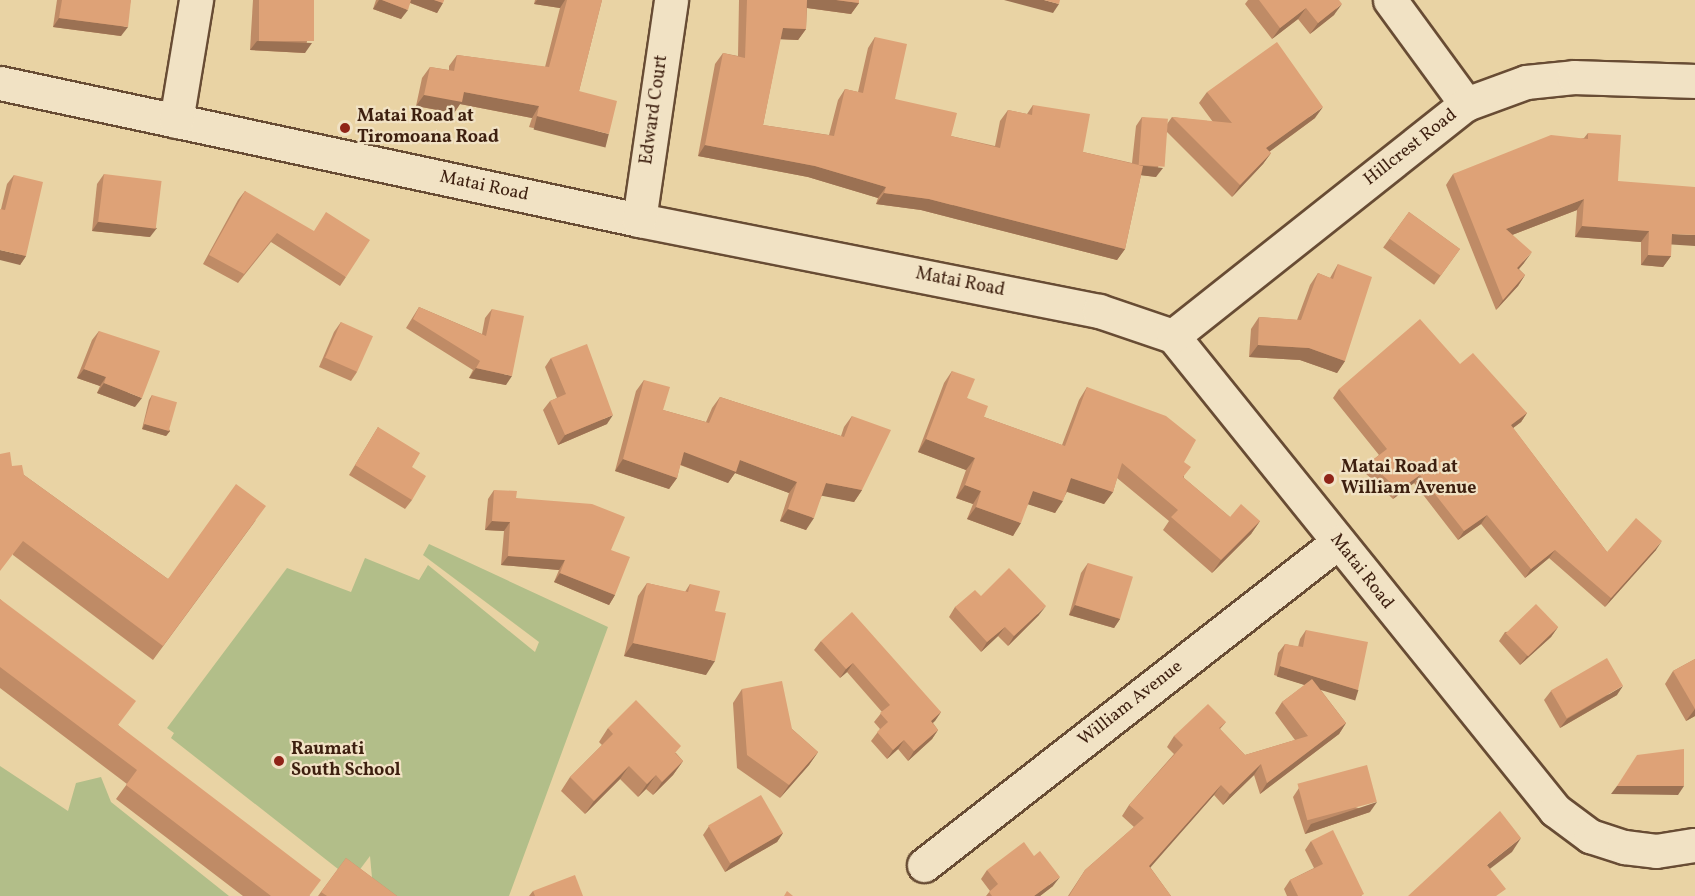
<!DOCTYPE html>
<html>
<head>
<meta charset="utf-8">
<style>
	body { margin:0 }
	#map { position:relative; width:1695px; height:896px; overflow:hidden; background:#e9d3a4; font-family:Vollkorn,serif }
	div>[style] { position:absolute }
	.green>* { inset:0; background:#b2be89 }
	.roads { filter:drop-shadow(2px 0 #684c34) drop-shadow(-2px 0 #684c34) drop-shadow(0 2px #684c34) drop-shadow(0 -2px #684c34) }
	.minor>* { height:33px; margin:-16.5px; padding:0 16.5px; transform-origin:16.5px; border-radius:16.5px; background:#f1e2c4 }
	.wall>* { inset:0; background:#bf8b66; transform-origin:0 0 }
	.shaded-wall>* { inset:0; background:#9b7153; transform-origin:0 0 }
	.building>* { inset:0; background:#dea277; transform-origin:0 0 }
	.dots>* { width:16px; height:16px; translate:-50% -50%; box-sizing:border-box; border:3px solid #f1e2c4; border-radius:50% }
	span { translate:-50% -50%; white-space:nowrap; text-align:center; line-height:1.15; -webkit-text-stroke:4.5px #f1e2c4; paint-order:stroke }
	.street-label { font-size:18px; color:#3d1f0f }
	.poi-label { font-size:18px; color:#3d1f0f; font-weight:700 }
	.left { translate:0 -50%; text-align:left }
</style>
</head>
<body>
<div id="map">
	<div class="green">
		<i style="clip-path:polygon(429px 544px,608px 627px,509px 896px,396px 896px,372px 878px,370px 856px,352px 880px,171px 738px,174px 733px,167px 728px,287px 568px,351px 592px,365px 558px,419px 580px,428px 565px,535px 652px,539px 642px,423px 555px)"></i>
		<i style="clip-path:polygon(0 766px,68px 811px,76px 783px,101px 777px,111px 802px,229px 896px,0 896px)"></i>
	</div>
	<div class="roads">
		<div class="minor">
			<i style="left:1390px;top:0;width:129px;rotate:53.8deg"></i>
			<i style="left:0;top:83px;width:654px;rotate:12.1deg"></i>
			<i style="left:639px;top:220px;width:469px;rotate:11.2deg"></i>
			<i style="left:1099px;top:311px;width:78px;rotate:18.7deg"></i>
			<i style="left:1173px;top:336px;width:609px;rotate:51.13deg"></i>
			<i style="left:1555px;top:810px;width:44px;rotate:36.6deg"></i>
			<i style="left:1590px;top:836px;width:36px;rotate:18deg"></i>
			<i style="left:1624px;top:847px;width:32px;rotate:7deg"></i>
			<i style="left:1656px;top:851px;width:39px;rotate:-9deg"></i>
			<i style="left:176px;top:121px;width:123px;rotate:-80.6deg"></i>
			<i style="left:639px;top:220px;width:222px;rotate:-81.7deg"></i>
			<i style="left:1173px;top:336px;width:374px;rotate:-38.4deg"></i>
			<i style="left:1466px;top:104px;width:64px;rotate:-20.1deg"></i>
			<i style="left:1526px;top:82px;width:48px;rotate:-5.9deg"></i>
			<i style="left:1574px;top:77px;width:121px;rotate:1.9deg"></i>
			<i style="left:924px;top:865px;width:525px;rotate:-37.96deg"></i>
		</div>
	</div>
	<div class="wall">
		<i style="clip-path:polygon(57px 0,131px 0,121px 36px,53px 27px)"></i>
		<i style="clip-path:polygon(253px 0,314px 0,305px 53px,250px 50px)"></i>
		<i style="clip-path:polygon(376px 0,444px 0,437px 13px,410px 3px,401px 19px,373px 9px)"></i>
		<i style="clip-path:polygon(535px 0,602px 0,579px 91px,601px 145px,529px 127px,532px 118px,460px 104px,454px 113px,416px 106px,422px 78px,430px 67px,449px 70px,449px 66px,457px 55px,545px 67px,560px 8px,534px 4px)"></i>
		<i style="clip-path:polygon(739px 0,859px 0,859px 3px,851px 14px,807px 8px,806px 29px,798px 40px,780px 39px,763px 125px,829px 135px,838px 100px,845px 89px,858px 92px,868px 48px,875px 37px,895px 99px,951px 136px,995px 146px,1000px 121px,1008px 110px,1027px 114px,1033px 105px,1083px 152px,1132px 163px,1136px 126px,1142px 117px,1167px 124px,1172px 117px,1213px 122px,1199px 103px,1207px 92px,1315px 118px,1269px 152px,1271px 153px,1263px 164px,1232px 197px,1166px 131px,1156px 177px,1141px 175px,1125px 249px,1117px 260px,921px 210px,876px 204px,878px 198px,808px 177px,698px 156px,715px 64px,723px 53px,738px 56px)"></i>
		<i style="clip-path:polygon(1248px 0,1339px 0,1334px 15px,1310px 34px,1298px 19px,1272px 39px,1245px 4px)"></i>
		<i style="clip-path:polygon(1588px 133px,1618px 181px,1671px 245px,1671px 256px,1663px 267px,1641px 265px,1641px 242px,1575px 237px,1577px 210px,1512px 235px,1524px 263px,1519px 269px,1525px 275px,1518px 286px,1496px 310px,1446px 185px,1453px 174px,1584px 138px)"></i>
		<i style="clip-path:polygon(104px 174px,150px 237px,92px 231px,97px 184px)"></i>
		<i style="clip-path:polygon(14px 175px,26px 256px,20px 265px,1px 209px,7px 184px)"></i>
		<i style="clip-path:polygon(245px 191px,346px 277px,340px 286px,271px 242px,238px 283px,203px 264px,238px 200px)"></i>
		<i style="left:1409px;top:212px;width:63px;height:44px;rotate:36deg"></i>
		<i style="clip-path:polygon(1338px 264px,1345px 361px,1337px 373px,1300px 360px,1249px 357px,1251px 329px,1259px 317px,1297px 320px,1310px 285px,1318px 273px,1330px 278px)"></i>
		<i style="clip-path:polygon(419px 307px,482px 334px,485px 318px,492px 309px,506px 385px,469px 378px,473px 370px,406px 328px)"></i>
		<i style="clip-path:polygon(341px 322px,357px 372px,351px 381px,319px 367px,334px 332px)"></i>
		<i style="clip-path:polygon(99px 331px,135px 407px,97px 393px,100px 386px,77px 378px,92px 340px)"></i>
		<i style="clip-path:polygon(551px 358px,607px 424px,558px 445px,543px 410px,550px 401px,557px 398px,545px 367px)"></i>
		<i style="clip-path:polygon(1460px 364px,1527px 413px,1521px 422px,1513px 428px,1607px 552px,1656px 550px,1605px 607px,1549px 558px,1525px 578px,1481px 524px,1458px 540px,1414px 483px,1393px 499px,1363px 471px,1369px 463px,1379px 455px,1333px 398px,1339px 389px)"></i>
		<i style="clip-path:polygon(952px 371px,967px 398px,984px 417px,1062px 445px,1079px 400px,1087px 387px,1184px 462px,1184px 478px,1230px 517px,1260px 521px,1251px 534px,1212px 573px,1163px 530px,1169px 521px,1117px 478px,1113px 492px,1104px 504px,1067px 492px,1055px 513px,1028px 504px,1013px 536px,967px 519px,973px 504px,956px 498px,966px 470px,918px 452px,944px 383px)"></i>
		<i style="clip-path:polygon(644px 380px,663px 410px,706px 422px,712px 408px,720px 397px,841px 436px,844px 427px,852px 416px,862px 490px,854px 502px,822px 495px,806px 530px,780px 521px,789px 493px,735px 473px,728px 483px,680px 465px,677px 478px,669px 489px,615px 471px,636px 391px)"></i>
		<i style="clip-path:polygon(152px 395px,170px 431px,166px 436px,142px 429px,149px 400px)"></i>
		<i style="clip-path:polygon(378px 427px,412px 467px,412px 500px,405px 509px,349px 475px)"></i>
		<i style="clip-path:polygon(12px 466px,24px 475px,168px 579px,256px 520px,153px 660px,13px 555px)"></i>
		<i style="clip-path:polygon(494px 490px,516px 498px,611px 550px,615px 595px,609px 605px,554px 582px,559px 570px,501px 565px,504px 531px,485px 530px,488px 499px)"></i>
		<i style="clip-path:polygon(1088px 563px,1120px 619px,1114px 628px,1069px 615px,1081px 573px)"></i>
		<i style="clip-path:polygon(647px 583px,685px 592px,690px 584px,715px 611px,706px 675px,624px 656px,638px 596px)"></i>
		<i style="clip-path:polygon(981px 596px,1039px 615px,1008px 646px,998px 636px,981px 652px,949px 617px,955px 607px)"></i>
		<i style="clip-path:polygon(0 599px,118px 725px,310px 896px,243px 896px,116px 799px,127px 784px,0 688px)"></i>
		<i style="clip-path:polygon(1558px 627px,1551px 637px,1520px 665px,1499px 641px,1505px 632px)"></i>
		<i style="clip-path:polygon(1306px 630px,1358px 690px,1352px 699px,1320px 689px,1346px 723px,1339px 734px,1260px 794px,1254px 775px,1223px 805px,1214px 795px,1150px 867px,1171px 896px,1068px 896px,1085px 870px,1134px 827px,1122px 816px,1129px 805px,1174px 754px,1167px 747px,1174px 736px,1226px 722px,1220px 729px,1245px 755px,1295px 740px,1275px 713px,1282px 702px,1305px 685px,1274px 675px,1278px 653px,1285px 644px,1298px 647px,1300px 639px)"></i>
		<i style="clip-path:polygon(821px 641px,941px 712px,933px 723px,938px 730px,932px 739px,908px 761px,898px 749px,887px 759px,871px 741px,880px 729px,874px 722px,882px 712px,847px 672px,840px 678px,814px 650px)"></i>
		<i style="clip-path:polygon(1695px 659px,1695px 716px,1686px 721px,1665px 684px,1673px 671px)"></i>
		<i style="clip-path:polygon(742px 689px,792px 729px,818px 752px,809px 765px,780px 798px,737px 768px,733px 703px)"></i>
		<i style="clip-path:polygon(1551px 691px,1617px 695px,1560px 728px,1544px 700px)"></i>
		<i style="clip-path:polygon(608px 728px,676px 753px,683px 761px,673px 775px,653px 795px,646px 789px,638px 797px,620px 779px,585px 814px,561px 791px,570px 777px,602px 745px,599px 742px)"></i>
		<i style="clip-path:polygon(1299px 788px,1370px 812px,1305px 834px,1293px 797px)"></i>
		<i style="clip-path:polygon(709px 826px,783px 833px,777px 842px,725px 872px,703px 835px)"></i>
		<i style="clip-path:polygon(1311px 841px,1362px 896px,1287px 896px,1284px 889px,1290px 880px,1314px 868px,1305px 850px)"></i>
		<i style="clip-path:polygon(346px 858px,397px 896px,318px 896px)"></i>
		<i style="clip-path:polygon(987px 870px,1053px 886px,1040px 896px,986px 896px,990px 891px,981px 879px)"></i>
		<i style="clip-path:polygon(533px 891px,583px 896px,529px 896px)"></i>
	</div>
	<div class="shaded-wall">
		<i style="clip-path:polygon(379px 0,382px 0,408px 10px,401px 19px,373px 9px)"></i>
		<i style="clip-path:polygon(409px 0,434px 0,443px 3px,437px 13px,408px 2px)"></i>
		<i style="clip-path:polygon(537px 0,565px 0,560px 8px,534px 4px)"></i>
		<i style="clip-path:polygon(805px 0,836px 0,859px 3px,851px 14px,800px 7px)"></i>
		<i style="clip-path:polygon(1004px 0,1044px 0,1059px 4px,1053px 13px)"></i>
		<i style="clip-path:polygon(1342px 4px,1334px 15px,1310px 34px,1318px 23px)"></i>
		<i style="clip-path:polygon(1306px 8px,1298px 19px,1272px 39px,1280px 28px)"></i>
		<i style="clip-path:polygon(59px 18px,128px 27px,121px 36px,53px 27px)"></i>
		<i style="clip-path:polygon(783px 28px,806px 29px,798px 40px,775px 39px)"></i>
		<i style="clip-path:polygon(257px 41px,312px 43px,305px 53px,250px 50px)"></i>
		<i style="clip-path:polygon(464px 92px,539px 106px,532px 118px,460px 104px,454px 113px,416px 106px,424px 95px)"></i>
		<i style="clip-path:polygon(1323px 107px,1315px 118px,1258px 160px,1266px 148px)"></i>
		<i style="left:537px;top:116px;width:74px;height:14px;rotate:14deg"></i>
		<i style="clip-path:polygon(705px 145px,815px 166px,886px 187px,878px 198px,808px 177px,698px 156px)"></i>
		<i style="clip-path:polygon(1271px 153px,1263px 164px,1232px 197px,1240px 185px)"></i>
		<i style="clip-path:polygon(1137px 165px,1163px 168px,1156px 177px,1131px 174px)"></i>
		<i style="clip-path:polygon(884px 193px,929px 199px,1125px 249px,1117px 260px,921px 210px,876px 204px)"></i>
		<i style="clip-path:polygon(1584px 199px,1577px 210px,1499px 240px,1506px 229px)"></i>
		<i style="clip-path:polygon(98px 222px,157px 228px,150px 237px,92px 231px)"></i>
		<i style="clip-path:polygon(1582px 226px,1649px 231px,1641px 242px,1575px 237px)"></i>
		<i style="clip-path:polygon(1672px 234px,1695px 235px,1695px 246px,1664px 244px)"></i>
		<i style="clip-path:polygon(0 250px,26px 256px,20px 265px,0 260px)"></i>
		<i style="clip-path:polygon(1532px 252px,1524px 263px,1510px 279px,1517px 268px)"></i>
		<i style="clip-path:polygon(1648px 255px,1671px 256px,1663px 267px,1641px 265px)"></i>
		<i style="clip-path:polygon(1525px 275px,1518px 286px,1496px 310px,1503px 300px)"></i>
		<i style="clip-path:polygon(1258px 345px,1309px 348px,1345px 361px,1337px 373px,1300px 360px,1249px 357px)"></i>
		<i style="clip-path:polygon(476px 368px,512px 376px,506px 385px,469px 378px)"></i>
		<i style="clip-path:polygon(84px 369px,106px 377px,100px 386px,77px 378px)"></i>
		<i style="clip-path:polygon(104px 383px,142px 398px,135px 407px,97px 393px)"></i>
		<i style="clip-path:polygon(1527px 413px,1521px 422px,1505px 434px,1511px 425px)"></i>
		<i style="clip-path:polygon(613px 415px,607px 424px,558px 445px,565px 435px)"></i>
		<i style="clip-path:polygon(145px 424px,170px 431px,166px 436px,142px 429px)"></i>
		<i style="clip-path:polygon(926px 439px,975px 458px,966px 470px,918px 452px)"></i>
		<i style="clip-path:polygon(684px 452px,740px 460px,797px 482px,789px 493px,735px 473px,728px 483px,676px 463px)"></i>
		<i style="clip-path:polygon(623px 459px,677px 478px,669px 489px,615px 471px)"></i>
		<i style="clip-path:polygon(1420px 475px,1414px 483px,1393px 499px,1399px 490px)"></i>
		<i style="clip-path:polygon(1071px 478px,1113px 492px,1104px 504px,1062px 490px)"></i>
		<i style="clip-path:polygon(826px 483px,862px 490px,854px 502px,818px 495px)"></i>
		<i style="clip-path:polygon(965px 485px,981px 491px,973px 504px,956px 498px)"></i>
		<i style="clip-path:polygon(1033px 491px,1063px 501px,1055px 513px,1024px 503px)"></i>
		<i style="clip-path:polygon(976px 507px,1021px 523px,1013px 536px,967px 519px)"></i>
		<i style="clip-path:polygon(788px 509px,814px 518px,806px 530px,780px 521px)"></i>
		<i style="clip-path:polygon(1487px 515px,1481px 524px,1458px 540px,1464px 531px)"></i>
		<i style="clip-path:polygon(492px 521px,510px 522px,504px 531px,485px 530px)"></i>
		<i style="clip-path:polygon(1260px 521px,1251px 534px,1212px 573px,1221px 560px)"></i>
		<i style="clip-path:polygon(1662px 541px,1656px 550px,1605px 607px,1611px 598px)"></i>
		<i style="clip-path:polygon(1555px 550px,1549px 558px,1525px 578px,1531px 569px)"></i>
		<i style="clip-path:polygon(508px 556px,565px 560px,559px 570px,501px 565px)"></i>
		<i style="clip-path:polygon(560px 573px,615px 595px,609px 605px,554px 582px)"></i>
		<i style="clip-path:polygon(1075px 605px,1120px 619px,1114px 628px,1069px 615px)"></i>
		<i style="clip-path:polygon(1046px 606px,1039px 615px,1008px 646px,1014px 636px)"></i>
		<i style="clip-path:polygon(1005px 627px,998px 636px,981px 652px,987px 642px)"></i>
		<i style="clip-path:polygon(1558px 627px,1551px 637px,1520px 665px,1527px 656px)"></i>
		<i style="clip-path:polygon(633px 643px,715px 661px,706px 675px,624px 656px)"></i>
		<i style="clip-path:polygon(853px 663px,847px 672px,840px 678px,846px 669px)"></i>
		<i style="left:1280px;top:666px;width:82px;height:11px;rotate:17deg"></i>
		<i style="clip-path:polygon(1623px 686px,1617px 695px,1560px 728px,1567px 719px)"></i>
		<i style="clip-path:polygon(1695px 709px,1695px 716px,1686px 721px)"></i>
		<i style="clip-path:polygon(941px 712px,935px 721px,924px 730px,931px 721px)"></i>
		<i style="clip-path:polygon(1346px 723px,1339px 734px,1260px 794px,1267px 783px)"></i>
		<i style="clip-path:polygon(938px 730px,932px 739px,908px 761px,914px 751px)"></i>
		<i style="clip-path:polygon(904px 740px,898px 749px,887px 759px,893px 750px)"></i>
		<i style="clip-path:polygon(818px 752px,809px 765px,780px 798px,789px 785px)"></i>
		<i style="clip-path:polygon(683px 761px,673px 775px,653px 795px,662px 782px)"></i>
		<i style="clip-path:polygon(1261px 764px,1254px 775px,1223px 805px,1230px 794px)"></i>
		<i style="clip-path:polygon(629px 766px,620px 779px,585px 814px,594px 801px)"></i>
		<i style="clip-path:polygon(656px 775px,646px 789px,638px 797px,647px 784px)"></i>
		<i style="clip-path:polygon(1221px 785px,1214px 795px,1142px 877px,1149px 866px)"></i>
		<i style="clip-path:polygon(1617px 786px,1684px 786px,1678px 795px,1611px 794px)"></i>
		<i style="clip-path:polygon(1377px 802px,1370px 812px,1305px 834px,1311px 824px)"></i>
		<i style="clip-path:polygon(783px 833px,777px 842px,725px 872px,731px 863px)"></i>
		<i style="clip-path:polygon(1521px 838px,1512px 852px,1478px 878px,1487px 865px)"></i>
		<i style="clip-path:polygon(1060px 877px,1053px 886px,1040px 896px,1034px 896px)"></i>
	</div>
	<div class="building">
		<i style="clip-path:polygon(62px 0,131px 0,128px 27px,59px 18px)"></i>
		<i style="left:259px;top:0;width:55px;height:41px"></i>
		<i style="clip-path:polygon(382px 0,411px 0,408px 10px)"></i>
		<i style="clip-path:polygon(434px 0,444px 0,443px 3px)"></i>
		<i style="clip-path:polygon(567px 0,602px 0,579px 91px,617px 101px,609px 134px,537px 116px,539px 106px,464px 92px,462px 102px,424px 95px,430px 67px,454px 71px,457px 55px,549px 67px)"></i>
		<i style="clip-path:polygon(747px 0,807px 0,806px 29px,783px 28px,763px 125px,834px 136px,845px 89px,863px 93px,875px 37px,907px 44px,895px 99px,957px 113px,951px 136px,1000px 148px,1008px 110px,1032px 115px,1033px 105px,1090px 114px,1083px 152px,1143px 166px,1125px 249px,929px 199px,884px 193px,886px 187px,815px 166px,705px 145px,723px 53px,745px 58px)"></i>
		<i style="clip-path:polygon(836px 0,859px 0,859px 3px)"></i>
		<i style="clip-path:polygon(1044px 0,1060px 0,1059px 4px)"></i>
		<i style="clip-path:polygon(1259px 0,1339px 0,1342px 4px,1318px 23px,1306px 8px,1280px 28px)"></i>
		<i style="clip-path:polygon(1277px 42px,1323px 107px,1266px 148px,1271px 153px,1240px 185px,1172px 117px,1232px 123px,1207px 92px)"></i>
		<i style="left:1142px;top:117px;width:26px;height:48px;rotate:4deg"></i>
		<i style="clip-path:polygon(1588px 133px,1621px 135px,1618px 181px,1695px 187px,1695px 235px,1672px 234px,1671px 256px,1648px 255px,1649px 231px,1582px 226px,1584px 199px,1506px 229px,1532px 252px,1517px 268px,1525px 275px,1503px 300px,1453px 174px,1551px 135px,1588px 139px)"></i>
		<i style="left:104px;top:174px;width:58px;height:48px;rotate:7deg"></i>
		<i style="clip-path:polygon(14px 175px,43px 182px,26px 256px,0 250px,0 209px,5px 210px)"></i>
		<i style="clip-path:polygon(245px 191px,314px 231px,326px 212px,370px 240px,346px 277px,277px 233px,244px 274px,209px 255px)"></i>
		<i style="left:1409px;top:212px;width:63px;height:33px;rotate:36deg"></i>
		<i style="clip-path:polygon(1338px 264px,1372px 277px,1345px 361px,1309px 348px,1258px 345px,1259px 317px,1301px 320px,1318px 273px,1333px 279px)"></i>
		<i style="clip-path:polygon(419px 307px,486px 336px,492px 309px,524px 316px,512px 376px,476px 368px,480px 361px,413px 319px)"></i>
		<i style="clip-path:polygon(1420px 319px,1460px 364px,1473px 353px,1527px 413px,1511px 425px,1607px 552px,1636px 518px,1662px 541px,1611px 598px,1555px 550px,1531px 569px,1487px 515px,1464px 531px,1420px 475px,1399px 490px,1369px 463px,1387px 449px,1339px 389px)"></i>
		<i style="left:341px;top:322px;width:35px;height:39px;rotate:24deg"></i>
		<i style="clip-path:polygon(99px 331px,160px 351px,142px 398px,104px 383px,106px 377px,84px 369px)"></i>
		<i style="clip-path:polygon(587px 344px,613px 415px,565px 435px,550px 401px,566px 394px,551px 358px)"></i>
		<i style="clip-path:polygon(952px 371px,975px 379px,967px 398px,988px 406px,984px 417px,1065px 446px,1087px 387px,1166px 416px,1196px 440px,1184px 462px,1191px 467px,1183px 477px,1230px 517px,1241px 504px,1260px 521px,1221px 560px,1171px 517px,1178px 510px,1122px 463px,1113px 492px,1071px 478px,1063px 501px,1033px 491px,1021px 523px,976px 507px,981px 491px,965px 485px,975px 458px,926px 439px)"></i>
		<i style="clip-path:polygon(644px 380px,670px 387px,663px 410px,709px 423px,720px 397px,844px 437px,852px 416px,891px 430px,862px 490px,826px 483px,814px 518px,788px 509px,797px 482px,740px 460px,736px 472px,684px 452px,677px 478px,623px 459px)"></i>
		<i style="left:152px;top:395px;width:26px;height:30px;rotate:16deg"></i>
		<i style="clip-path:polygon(378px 427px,420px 453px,412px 467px,426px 476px,412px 500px,355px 465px)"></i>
		<i style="clip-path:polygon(10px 452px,12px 466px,22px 465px,24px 475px,168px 579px,236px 484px,266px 506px,163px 646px,23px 541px,0 571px,0 454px)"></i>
		<i style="clip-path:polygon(494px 490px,517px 491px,516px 498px,592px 504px,625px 517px,611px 550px,630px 557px,615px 595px,560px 573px,565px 560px,508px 556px,510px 522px,492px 521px)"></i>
		<i style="left:1088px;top:563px;width:47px;height:44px;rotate:17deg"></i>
		<i style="clip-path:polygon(1009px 568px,1046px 606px,1014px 636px,1005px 627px,987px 642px,955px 607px,975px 590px,981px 596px)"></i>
		<i style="clip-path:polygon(647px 583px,688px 592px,690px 584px,720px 591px,715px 611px,726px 613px,715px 661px,633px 643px)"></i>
		<i style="clip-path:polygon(0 599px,136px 701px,118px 725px,321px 880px,309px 896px,271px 896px,126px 785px,137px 770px,0 667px)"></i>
		<i style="left:1536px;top:604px;width:32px;height:42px;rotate:46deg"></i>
		<i style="clip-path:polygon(852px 612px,941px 712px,931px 721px,938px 730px,914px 751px,904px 740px,893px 750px,877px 732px,888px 722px,880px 713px,890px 705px,853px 663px,846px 669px,821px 641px)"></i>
		<i style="clip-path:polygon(1306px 630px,1368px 642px,1358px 690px,1280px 666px,1285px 644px,1303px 647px)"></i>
		<i style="left:1607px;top:658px;width:32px;height:65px;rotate:60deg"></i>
		<i style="clip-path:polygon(1695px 659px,1695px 709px,1673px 671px)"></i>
		<i style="clip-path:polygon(1312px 679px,1346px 723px,1267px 783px,1261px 764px,1230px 794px,1221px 785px,1149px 866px,1171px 896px,1069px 896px,1085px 870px,1144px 818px,1129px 805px,1183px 745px,1174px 736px,1208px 704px,1226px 722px,1219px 728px,1245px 755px,1308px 736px,1282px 702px)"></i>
		<i style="clip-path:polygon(782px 681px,792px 729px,818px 752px,789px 785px,747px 755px,742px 689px)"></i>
		<i style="clip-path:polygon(636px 700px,681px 746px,675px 753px,683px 761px,662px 782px,656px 775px,647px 784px,629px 766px,594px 801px,570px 777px,613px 734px,608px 728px)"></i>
		<i style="clip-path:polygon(1684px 749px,1684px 786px,1617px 786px,1637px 755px)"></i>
		<i style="left:1367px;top:765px;width:38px;height:72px;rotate:75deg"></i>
		<i style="left:761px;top:795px;width:44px;height:61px;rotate:60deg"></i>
		<i style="clip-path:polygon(1500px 811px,1521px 838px,1487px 865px,1506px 889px,1496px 896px,1408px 896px)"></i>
		<i style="clip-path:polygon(1333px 830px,1364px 894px,1360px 896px,1298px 896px,1290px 880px,1323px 864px,1311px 841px)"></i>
		<i style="clip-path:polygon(1024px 842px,1034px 856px,1040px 851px,1060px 877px,1034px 896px,992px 896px,989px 892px,998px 884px,987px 870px)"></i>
		<i style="clip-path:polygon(346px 858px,397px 896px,327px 896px,321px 892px)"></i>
		<i style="clip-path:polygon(575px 875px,583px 896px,535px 896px,533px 891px)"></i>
		<i style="clip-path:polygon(787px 891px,793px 896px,784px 896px)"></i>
	</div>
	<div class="dots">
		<i style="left:345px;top:128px;background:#8f2418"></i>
		<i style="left:1329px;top:479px;background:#8f2418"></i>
		<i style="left:279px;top:761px;background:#8f2418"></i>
	</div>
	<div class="street-label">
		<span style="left:655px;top:110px;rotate:-82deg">Edward Court</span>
		<span style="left:1411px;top:148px;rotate:-38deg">Hillcrest Road</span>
		<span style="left:484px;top:187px;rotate:12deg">Matai Road</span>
		<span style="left:960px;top:283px;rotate:11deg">Matai Road</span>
		<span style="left:1361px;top:572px;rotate:52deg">Matai Road</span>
		<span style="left:1131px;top:704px;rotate:-38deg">William Avenue</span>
	</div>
	<div class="poi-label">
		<span class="left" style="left:357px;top:128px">Matai Road at<br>Tiromoana Road</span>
		<span class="left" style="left:1341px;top:479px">Matai Road at<br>William Avenue</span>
		<span class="left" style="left:291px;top:761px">Raumati<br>South School</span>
	</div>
</div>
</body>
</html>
